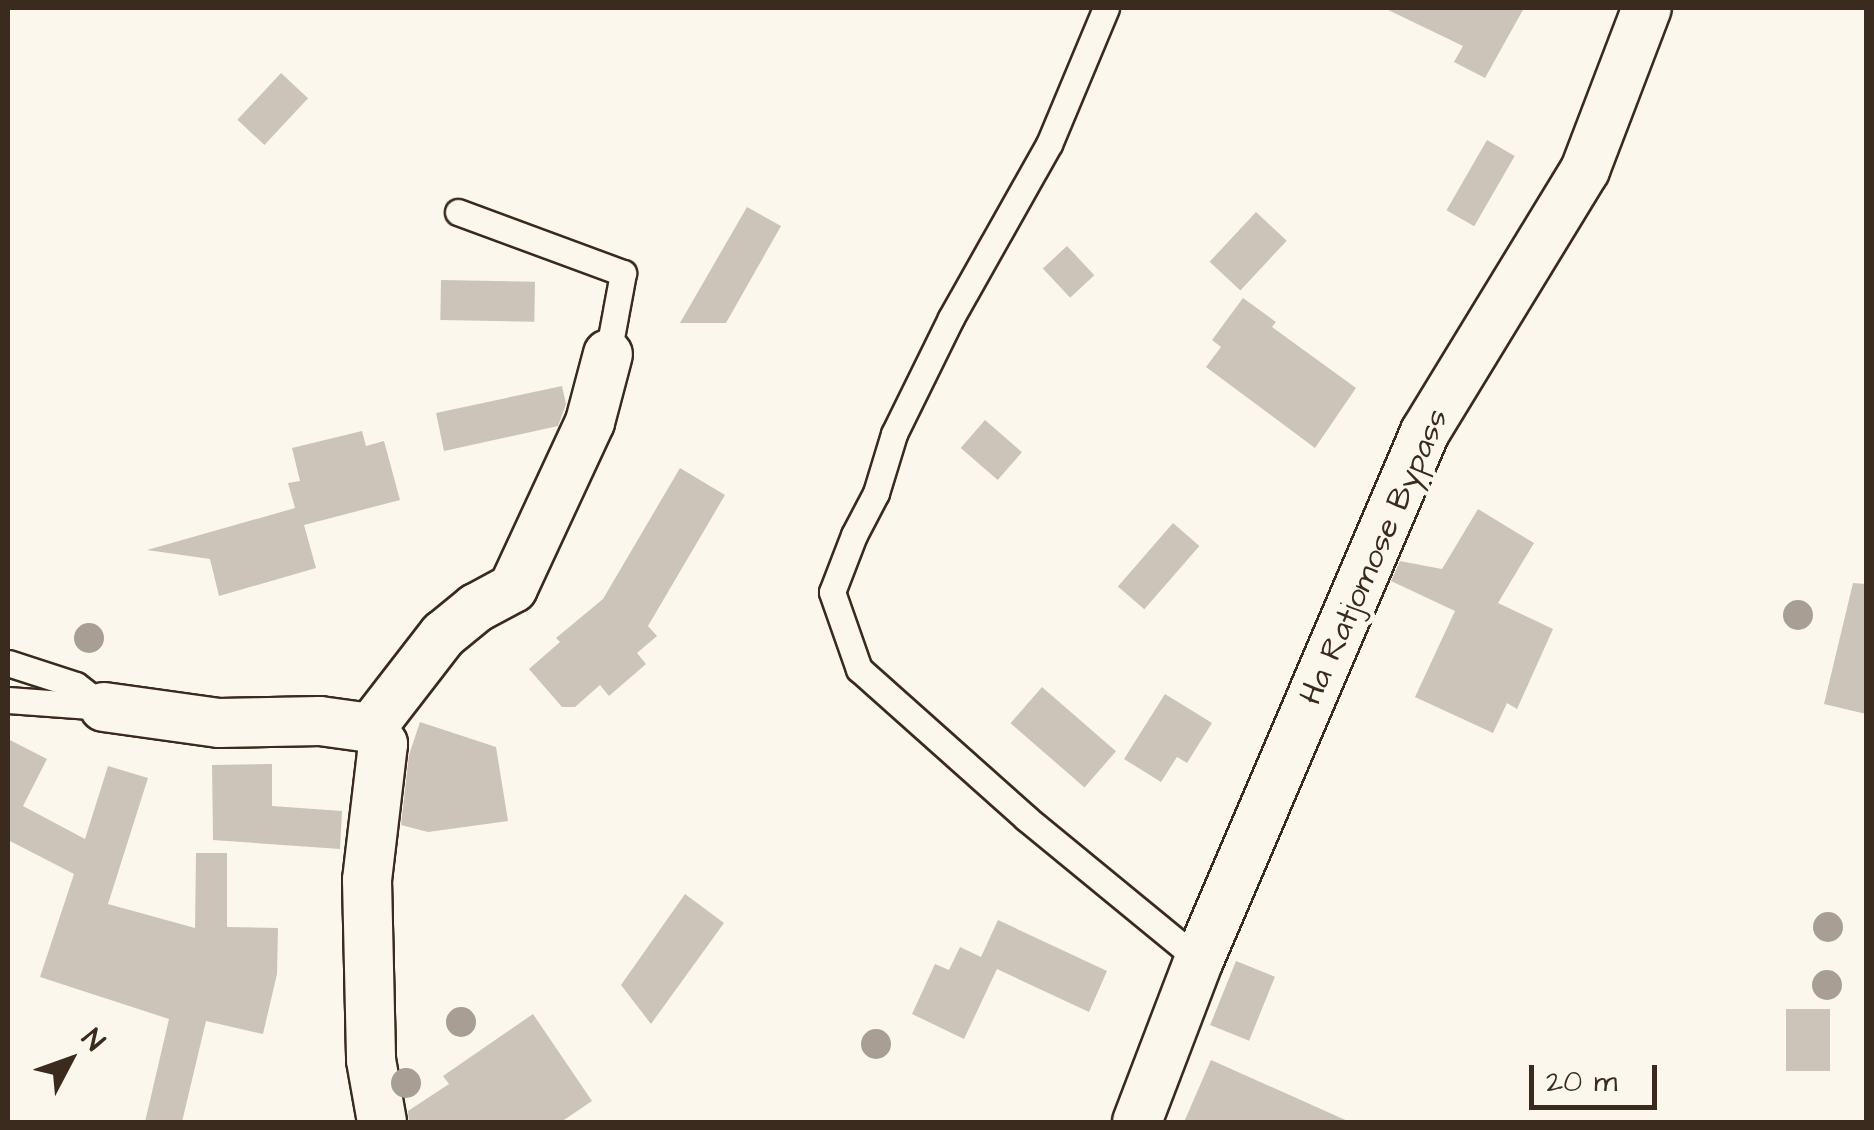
<!DOCTYPE html>
<html>
<head>
<meta charset="utf-8">
<style>
	body { margin:0 }
	#map { position:relative; width:1874px; height:1130px; overflow:hidden; background:#fbf7ec; font-family:"Architects Daughter",sans-serif }
	div>[style] { position:absolute }
	.building>* { inset:0; background:#ccc4b9; transform-origin:0 0 }
	.roads { filter:drop-shadow(2px 0 #3b2a1e) drop-shadow(-2px 0 #3b2a1e) drop-shadow(0 2px #3b2a1e) drop-shadow(0 -2px #3b2a1e) }
	.service>* { height:25px; margin:-12.5px; padding:0 12.5px; transform-origin:12.5px; border-radius:12.5px; background:#fbf7ec }
	.minor>* { height:48px; margin:-24px; padding:0 24px; transform-origin:24px; border-radius:24px; background:#fbf7ec }
	.trees>* { width:30px; height:30px; margin:-15px; border-radius:50%; background:#a89e93 }
	span { translate:-50% -50%; white-space:nowrap; text-align:center; line-height:1.15; -webkit-text-stroke:9px #fbf7ec; paint-order:stroke }
	.street-label { font-size:32px; color:#3b2a1e }
	.frame { position:absolute; inset:0; border:10px solid #3b2a1e; pointer-events:none }
	.north { position:absolute; left:20px; top:1010px; width:100px; height:100px; -webkit-text-stroke:8px #fbf7ec; paint-order:stroke; rotate:49deg; font-size:28px; font-weight:700; line-height:40px; text-align:center; color:#3b2a1e }
	.north::after { content:''; display:block; margin:auto; width:35px; height:45px; background:#3b2a1e; clip-path:polygon(50% 0,100% 100%,50% 72%,0 100%) }
	.scale { position:absolute; left:1529px; top:1065px; width:128px; height:45px; box-sizing:border-box; border:5px solid #3b2a1e; border-top:0; padding-left:12px; font-size:30px; line-height:35px; white-space:nowrap; color:#3b2a1e; -webkit-text-stroke:8px #fbf7ec; paint-order:stroke }
</style>
</head>
<body>
<div id="map">
	<div class="building">
		<i style="clip-path:polygon(1384px 8px,1524px 8px,1485px 78px,1454px 62px,1463px 46px)"></i>
		<i style="left:281px;top:73px;width:37px;height:64px;rotate:43deg"></i>
		<i style="left:1487px;top:140px;width:32px;height:81px;rotate:30deg"></i>
		<i style="clip-path:polygon(747px 207px,781px 226px,726px 323px,680px 323px)"></i>
		<i style="left:1256px;top:212px;width:42px;height:68px;rotate:43deg"></i>
		<i style="left:1067px;top:246px;width:40px;height:33px;rotate:47deg"></i>
		<i style="left:441px;top:280px;width:94px;height:40px;rotate:1deg"></i>
		<i style="clip-path:polygon(1243px 298px,1276px 322px,1272px 327px,1356px 388px,1315px 448px,1206px 367px,1221px 347px,1212px 340px)"></i>
		<i style="clip-path:polygon(562px 386px,566px 404px,558px 426px,444px 451px,436px 413px)"></i>
		<i style="left:985px;top:420px;width:49px;height:37px;rotate:41deg"></i>
		<i style="clip-path:polygon(362px 431px,366px 446px,384px 441px,400px 500px,304px 525px,316px 568px,219px 596px,210px 559px,147px 550px,295px 508px,288px 483px,300px 481px,292px 448px)"></i>
		<i style="clip-path:polygon(680px 468px,725px 495px,648px 626px,657px 636px,637px 653px,646px 664px,609px 696px,600px 685px,575px 707px,562px 707px,529px 669px,560px 642px,556px 638px,603px 599px)"></i>
		<i style="clip-path:polygon(1478px 509px,1534px 543px,1498px 603px,1553px 629px,1517px 709px,1507px 703px,1493px 733px,1415px 697px,1455px 611px,1391px 581px,1400px 561px,1442px 569px)"></i>
		<i style="left:1173px;top:523px;width:35px;height:84px;rotate:41deg"></i>
		<i style="clip-path:polygon(1853px 583px,1866px 584px,1866px 714px,1824px 704px)"></i>
		<i style="left:1042px;top:687px;width:98px;height:48px;rotate:41deg"></i>
		<i style="clip-path:polygon(1165px 694px,1212px 723px,1187px 763px,1177px 757px,1161px 782px,1124px 759px)"></i>
		<i style="clip-path:polygon(420px 722px,496px 747px,508px 821px,428px 832px,401px 825px,409px 755px)"></i>
		<i style="clip-path:polygon(8px 739px,47px 759px,23px 806px,85px 839px,108px 766px,148px 778px,108px 904px,195px 928px,196px 853px,227px 853px,227px 927px,278px 928px,277px 974px,263px 1034px,206px 1021px,182px 1122px,145px 1122px,169px 1019px,40px 977px,74px 874px,8px 840px)"></i>
		<i style="clip-path:polygon(272px 764px,272px 806px,342px 811px,340px 849px,213px 840px,212px 765px)"></i>
		<i style="clip-path:polygon(685px 894px,724px 923px,651px 1024px,621px 985px)"></i>
		<i style="clip-path:polygon(998px 920px,1107px 971px,1089px 1012px,997px 969px,964px 1039px,912px 1014px,935px 964px,949px 970px,960px 947px,981px 957px)"></i>
		<i style="left:1236px;top:961px;width:42px;height:69px;rotate:22deg"></i>
		<i style="left:1786px;top:1009px;width:44px;height:62px"></i>
		<i style="clip-path:polygon(533px 1014px,592px 1101px,561px 1122px,409px 1122px,408px 1111px,449px 1084px,443px 1076px)"></i>
		<i style="clip-path:polygon(1211px 1060px,1350px 1122px,1184px 1122px)"></i>
	</div>
	<div class="roads">
		<div class="service">
			<i style="left:1106px;top:8px;width:147px;rotate:112.7deg"></i>
			<i style="left:1049px;top:144px;width:200px;rotate:119.4deg"></i>
			<i style="left:951px;top:318px;width:129px;rotate:116.2deg"></i>
			<i style="left:894px;top:434px;width:62px;rotate:107deg"></i>
			<i style="left:876px;top:493px;width:47px;rotate:117.6deg"></i>
			<i style="left:854px;top:535px;width:61px;rotate:111.1deg"></i>
			<i style="left:832px;top:592px;width:82px;rotate:70.7deg"></i>
			<i style="left:859px;top:669px;width:224px;rotate:41.7deg"></i>
			<i style="left:1026px;top:818px;width:224px;rotate:39.4deg"></i>
			<i style="left:458px;top:212px;width:176px;rotate:20.3deg"></i>
			<i style="left:623px;top:273px;width:82px;rotate:100.5deg"></i>
			<i style="left:8px;top:663px;width:71px;rotate:17.9deg"></i>
			<i style="left:76px;top:685px;width:36px;rotate:38deg"></i>
			<i style="left:8px;top:700px;width:96px;rotate:4.2deg"></i>
		</div>
		<div class="minor">
			<i style="left:104px;top:707px;width:116px;rotate:7.9deg"></i>
			<i style="left:219px;top:723px;width:101px;rotate:-1.1deg"></i>
			<i style="left:320px;top:721px;width:51px;rotate:7.8deg"></i>
			<i style="left:371px;top:728px;width:20px;rotate:53deg"></i>
			<i style="left:383px;top:744px;width:137px;rotate:96.7deg"></i>
			<i style="left:367px;top:880px;width:180px;rotate:88.7deg"></i>
			<i style="left:371px;top:1060px;width:63px;rotate:79.9deg"></i>
			<i style="left:371px;top:728px;width:118px;rotate:-52.3deg"></i>
			<i style="left:443px;top:635px;width:43px;rotate:-39.3deg"></i>
			<i style="left:476px;top:608px;width:42px;rotate:-28.4deg"></i>
			<i style="left:513px;top:588px;width:183px;rotate:-65.1deg"></i>
			<i style="left:590px;top:422px;width:70px;rotate:-75.2deg"></i>
			<i style="left:1137px;top:1122px;width:173px;rotate:-69.1deg"></i>
			<i style="left:1199px;top:960px;width:574px;rotate:-66.83deg"></i>
			<i style="left:1425px;top:432px;width:307px;rotate:-58.6deg"></i>
			<i style="left:1585px;top:170px;width:173px;rotate:-69.1deg"></i>
		</div>
	</div>
	<div class="trees">
		<i style="left:1798px;top:615px"></i>
		<i style="left:89px;top:638px"></i>
		<i style="left:1828px;top:927px"></i>
		<i style="left:1827px;top:985px"></i>
		<i style="left:461px;top:1022px"></i>
		<i style="left:876px;top:1044px"></i>
		<i style="left:406px;top:1083px"></i>
	</div>
	<div class="street-label">
		<span style="left:1375px;top:557px;rotate:-66deg">Ha Ratjomose Bypass</span>
	</div>
	<div class="frame"></div>
	<div class="north">N</div>
	<div class="scale">20 m</div>
</div>
</body>
</html>
